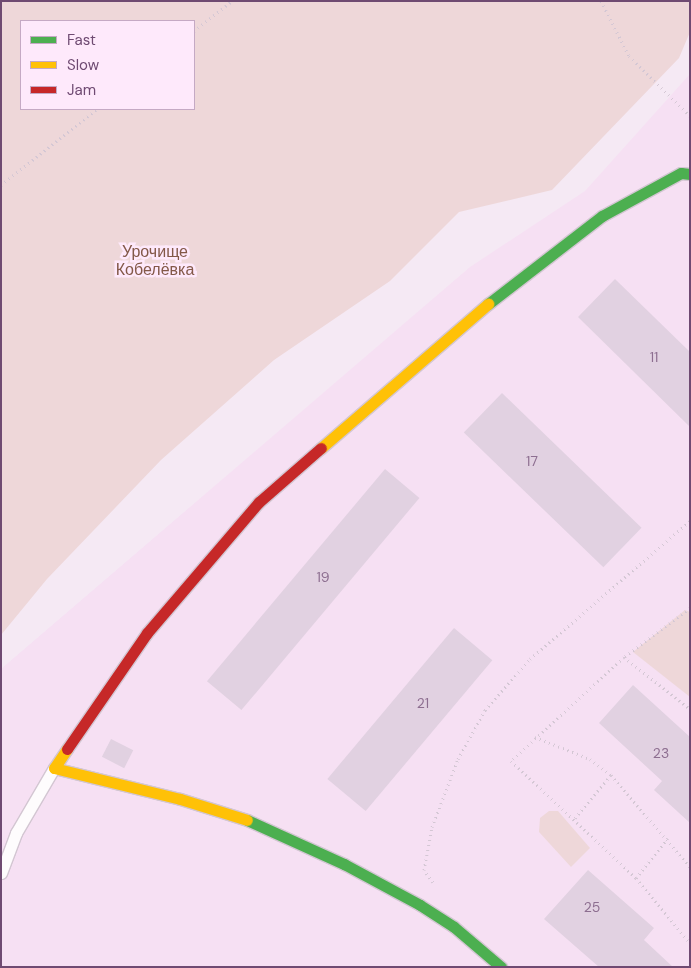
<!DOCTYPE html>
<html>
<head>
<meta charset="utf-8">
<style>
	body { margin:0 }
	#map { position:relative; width:691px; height:968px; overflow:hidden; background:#f5e9f4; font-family:"DM Sans",sans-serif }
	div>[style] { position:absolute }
	.residential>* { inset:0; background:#f6e0f3 }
	.green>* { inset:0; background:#eed7d9 }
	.building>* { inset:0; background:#e1d1e1; transform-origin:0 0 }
	.path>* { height:3px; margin-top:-1.5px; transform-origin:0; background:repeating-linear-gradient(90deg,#d4c7d4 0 1px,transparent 0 5px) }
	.roads { filter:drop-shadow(1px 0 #d3c6d2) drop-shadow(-1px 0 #d3c6d2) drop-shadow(0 1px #d3c6d2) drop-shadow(0 -1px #d3c6d2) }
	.lane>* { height:11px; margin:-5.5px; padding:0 5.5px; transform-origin:5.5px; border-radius:5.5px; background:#fefcfd }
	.fast>* { height:11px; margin:-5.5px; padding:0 5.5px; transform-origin:5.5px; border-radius:5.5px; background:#4caf50 }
	.slow>* { height:11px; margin:-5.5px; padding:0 5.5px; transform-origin:5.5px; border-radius:5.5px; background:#ffc107 }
	.jam>* { height:11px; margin:-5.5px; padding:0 5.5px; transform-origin:5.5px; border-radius:5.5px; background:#c62828 }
	span { translate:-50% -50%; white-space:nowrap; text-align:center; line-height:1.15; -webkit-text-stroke:5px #fee9fb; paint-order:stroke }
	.number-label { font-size:14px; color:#8d6e90 }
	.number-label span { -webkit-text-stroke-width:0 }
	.park-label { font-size:16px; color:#835848 }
	.frame { position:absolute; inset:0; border:2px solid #6f4a72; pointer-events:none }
	.legend { position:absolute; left:20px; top:20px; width:175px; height:90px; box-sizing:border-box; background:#fee9fb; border:1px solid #c5a9c4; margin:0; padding:6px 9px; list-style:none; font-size:15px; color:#6f4a72 }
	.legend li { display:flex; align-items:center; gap:10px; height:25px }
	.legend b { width:25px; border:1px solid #c5a9c4 }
</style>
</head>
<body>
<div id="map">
	<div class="residential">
		<i style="clip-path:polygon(690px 74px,690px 967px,1px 967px,1px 669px,470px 267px,585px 191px)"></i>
	</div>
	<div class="green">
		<i style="clip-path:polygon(evenodd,1px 1px,690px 1px,690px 32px,679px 58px,552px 190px,459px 212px,390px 281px,274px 360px,161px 460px,47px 579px,1px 635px,1px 1px,21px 21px,194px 21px,194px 109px,21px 109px,21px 21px)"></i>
		<i style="clip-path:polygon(685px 610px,690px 612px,690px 697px,633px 652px)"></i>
		<i style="clip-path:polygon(549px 811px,558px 811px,590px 848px,571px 867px,539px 832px,540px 818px)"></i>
	</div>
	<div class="building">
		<i style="clip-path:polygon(615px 279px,690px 352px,690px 427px,578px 317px)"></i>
		<i style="left:502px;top:393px;width:194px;height:55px;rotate:44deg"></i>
		<i style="left:385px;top:469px;width:45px;height:277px;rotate:40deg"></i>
		<i style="left:454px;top:628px;width:50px;height:197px;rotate:40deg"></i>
		<i style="clip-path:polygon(633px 685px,690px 737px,690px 823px,654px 790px,662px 781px,599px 723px)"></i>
		<i style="left:111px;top:739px;width:25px;height:20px;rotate:27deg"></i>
		<i style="clip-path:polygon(588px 870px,654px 928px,644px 940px,673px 967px,599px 967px,544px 919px)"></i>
	</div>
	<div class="path">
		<i style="left:601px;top:1px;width:62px;rotate:63deg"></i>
		<i style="left:629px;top:56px;width:86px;rotate:44.5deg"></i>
		<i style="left:194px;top:31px;width:48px;rotate:-38.3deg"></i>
		<i style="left:1px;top:185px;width:122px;rotate:-38.4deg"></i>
		<i style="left:690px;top:608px;width:82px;rotate:143.4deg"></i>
		<i style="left:624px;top:657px;width:154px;rotate:137.4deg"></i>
		<i style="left:511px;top:761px;width:171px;rotate:43.1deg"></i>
		<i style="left:636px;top:878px;width:85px;rotate:50.3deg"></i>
		<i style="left:624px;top:657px;width:84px;rotate:38.2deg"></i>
		<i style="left:535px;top:737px;width:59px;rotate:21.8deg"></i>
		<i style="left:590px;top:759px;width:26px;rotate:37deg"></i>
		<i style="left:611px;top:775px;width:121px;rotate:49.3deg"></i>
		<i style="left:575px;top:818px;width:56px;rotate:-50.1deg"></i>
		<i style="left:636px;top:878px;width:51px;rotate:-51.3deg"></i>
		<i style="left:433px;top:882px;width:15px;rotate:-127deg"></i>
		<i style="left:424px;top:870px;width:44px;rotate:-79.5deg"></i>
		<i style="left:432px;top:827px;width:73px;rotate:-69.1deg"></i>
		<i style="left:458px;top:759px;width:56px;rotate:-61.1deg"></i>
		<i style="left:485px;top:710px;width:68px;rotate:-48.6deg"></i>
		<i style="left:530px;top:659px;width:211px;rotate:-40.8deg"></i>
	</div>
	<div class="roads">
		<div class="lane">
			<i style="left:1px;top:873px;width:43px;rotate:-69.4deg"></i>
			<i style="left:16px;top:833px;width:75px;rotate:-59.7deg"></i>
		</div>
		<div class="fast">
			<i style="left:488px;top:304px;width:144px;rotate:-37.7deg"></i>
			<i style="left:602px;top:216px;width:90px;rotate:-28.6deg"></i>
			<i style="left:681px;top:173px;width:9px;rotate:6deg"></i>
			<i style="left:247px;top:820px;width:107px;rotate:24.4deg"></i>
			<i style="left:344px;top:864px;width:86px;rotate:28.3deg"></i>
			<i style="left:420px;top:905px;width:40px;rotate:32.9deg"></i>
			<i style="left:454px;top:927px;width:62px;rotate:40.4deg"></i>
		</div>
		<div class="slow">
			<i style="left:321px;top:448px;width:221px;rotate:-40.8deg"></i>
			<i style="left:67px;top:749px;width:23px;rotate:124deg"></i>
			<i style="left:54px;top:768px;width:130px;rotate:13.8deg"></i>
			<i style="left:180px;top:799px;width:70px;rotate:17.4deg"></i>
		</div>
		<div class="jam">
			<i style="left:67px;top:749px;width:141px;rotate:-55.4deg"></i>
			<i style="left:147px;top:633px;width:172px;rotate:-49.5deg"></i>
			<i style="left:259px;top:502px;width:82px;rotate:-41.1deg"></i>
		</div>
	</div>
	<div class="number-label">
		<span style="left:654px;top:357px">11</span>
		<span style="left:532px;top:461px">17</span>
		<span style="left:323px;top:577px">19</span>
		<span style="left:423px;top:703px">21</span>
		<span style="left:661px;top:753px">23</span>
		<span style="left:592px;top:907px">25</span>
	</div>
	<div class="park-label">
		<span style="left:155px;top:261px">Урочище<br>Кобелёвка</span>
	</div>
	<div class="frame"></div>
	<ul class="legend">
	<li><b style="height:6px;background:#4caf50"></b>Fast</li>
	<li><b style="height:6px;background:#ffc107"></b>Slow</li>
	<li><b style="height:6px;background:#c62828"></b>Jam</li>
	</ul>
</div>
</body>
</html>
